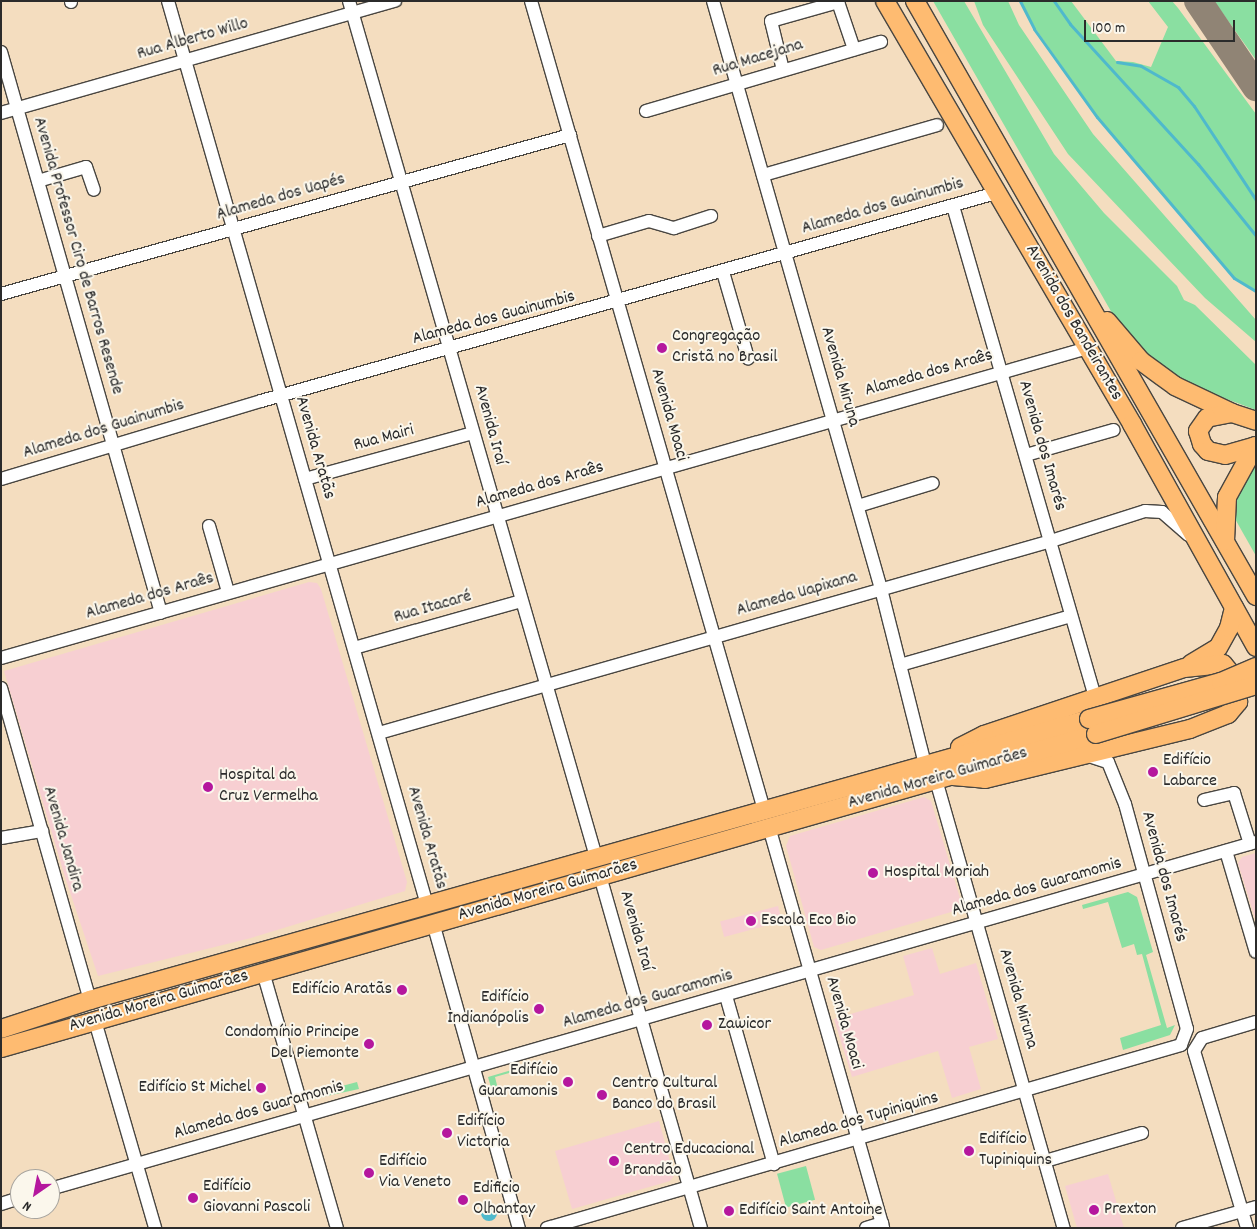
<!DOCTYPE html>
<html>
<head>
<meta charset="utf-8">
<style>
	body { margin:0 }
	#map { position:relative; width:1257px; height:1229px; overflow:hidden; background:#f4ddbf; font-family:Dekko,sans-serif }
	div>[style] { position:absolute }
	.built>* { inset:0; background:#f7cfd2; transform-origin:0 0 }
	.green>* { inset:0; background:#8adfa1; transform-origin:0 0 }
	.water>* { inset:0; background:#4fb9cc }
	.round { border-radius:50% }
	.stream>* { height:3px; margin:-1.5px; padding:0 1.5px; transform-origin:1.5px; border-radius:1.5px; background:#4fb9cc }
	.taxiway>* { height:28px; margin:-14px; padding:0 14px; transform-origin:14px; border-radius:14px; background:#908475 }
	.roads { filter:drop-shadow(1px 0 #494641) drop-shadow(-1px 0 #494641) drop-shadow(0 1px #494641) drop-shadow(0 -1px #494641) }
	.minor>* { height:12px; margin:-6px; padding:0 6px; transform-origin:6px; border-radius:6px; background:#fff }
	.highway>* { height:18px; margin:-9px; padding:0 9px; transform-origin:9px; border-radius:9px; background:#febb71 }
	.bridges { filter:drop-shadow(1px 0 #494641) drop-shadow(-1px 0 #494641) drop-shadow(0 1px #494641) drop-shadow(0 -1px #494641) }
	.highway-bridge>* { height:18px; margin:-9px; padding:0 9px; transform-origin:9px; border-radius:9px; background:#febb71 }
	.dots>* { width:14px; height:14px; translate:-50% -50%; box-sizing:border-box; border:2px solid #fbf7ec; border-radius:50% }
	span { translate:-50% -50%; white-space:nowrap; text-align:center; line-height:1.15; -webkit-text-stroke:4px #fbf7ec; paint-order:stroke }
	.street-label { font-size:18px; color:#2b2b2b }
	.poi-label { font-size:18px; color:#2b2b2b }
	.left { translate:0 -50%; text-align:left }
	.right { translate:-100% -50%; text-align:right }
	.frame { position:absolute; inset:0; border:2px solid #2b2b2b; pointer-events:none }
	.north { position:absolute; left:10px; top:1169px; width:50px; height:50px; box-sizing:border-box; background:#fbf7ec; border:1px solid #a8a59f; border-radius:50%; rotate:213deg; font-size:14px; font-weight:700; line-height:20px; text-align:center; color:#2b2b2b }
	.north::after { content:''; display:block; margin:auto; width:18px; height:22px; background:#b5179e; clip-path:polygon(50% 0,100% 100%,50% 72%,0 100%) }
	.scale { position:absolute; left:1084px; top:20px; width:151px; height:22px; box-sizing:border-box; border:2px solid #2b2b2b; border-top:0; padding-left:6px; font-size:15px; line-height:18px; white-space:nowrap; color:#2b2b2b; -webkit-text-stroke:4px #fbf7ec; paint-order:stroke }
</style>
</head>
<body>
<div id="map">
	<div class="built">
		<i style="clip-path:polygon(309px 582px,317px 583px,321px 589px,407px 882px,405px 891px,251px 938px,98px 976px,65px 877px,4px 671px)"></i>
		<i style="clip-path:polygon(924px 797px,931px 801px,962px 905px,958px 910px,821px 950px,814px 947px,786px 846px,790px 836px)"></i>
		<i style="clip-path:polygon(1256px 853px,1256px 922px,1238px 863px,1242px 857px)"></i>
		<i style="left:778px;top:906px;width:16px;height:60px;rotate:75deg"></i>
		<i style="clip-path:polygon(932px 948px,940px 974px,976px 963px,998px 1039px,969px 1047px,981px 1089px,952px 1098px,938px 1051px,852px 1077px,834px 1019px,914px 995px,903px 956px)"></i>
		<i style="clip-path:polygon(659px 1121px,674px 1176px,670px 1181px,572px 1209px,555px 1151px)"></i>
		<i style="clip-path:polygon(1108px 1174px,1124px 1228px,1077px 1228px,1065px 1186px)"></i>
	</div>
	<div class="green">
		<i style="clip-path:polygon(933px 1px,964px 1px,1054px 154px,1104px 213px,1177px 286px,1184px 300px,1195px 305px,1256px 365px,1256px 410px,1178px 381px,1147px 357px,1116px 320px)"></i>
		<i style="clip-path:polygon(974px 1px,1008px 1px,1019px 25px,1093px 134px,1256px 320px,1256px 342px,1205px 298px,1068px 154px,983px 25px)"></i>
		<i style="clip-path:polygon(1021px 1px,1071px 1px,1116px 61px,1133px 62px,1151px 67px,1168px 27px,1148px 1px,1172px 1px,1178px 8px,1256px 114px,1256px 290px,1234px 278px,1098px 117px,1035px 28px)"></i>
		<i style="clip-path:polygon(1214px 1px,1256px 1px,1256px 60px)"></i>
		<i style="clip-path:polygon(1256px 456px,1256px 556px,1234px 517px,1236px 488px)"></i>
		<i style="clip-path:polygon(1128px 892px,1137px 897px,1153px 952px,1146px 955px,1167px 1028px,1175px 1025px,1170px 1035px,1123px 1050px,1120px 1038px,1161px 1025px,1142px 954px,1137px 955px,1134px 944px,1122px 948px,1108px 902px,1083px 909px,1082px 905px)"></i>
		<i style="clip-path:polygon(522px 1067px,523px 1069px,495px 1077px,498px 1089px,492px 1091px,488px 1077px)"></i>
		<i style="clip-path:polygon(357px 1082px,359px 1089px,313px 1099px,312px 1094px)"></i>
		<i style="left:806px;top:1166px;width:35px;height:30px;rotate:75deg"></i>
	</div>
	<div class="water">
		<i class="round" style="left:481px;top:1205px;width:16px;height:16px"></i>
	</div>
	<div class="stream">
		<i style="left:1020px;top:1px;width:31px;rotate:63deg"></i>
		<i style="left:1034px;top:29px;width:108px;rotate:54.4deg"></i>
		<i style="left:1097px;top:117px;width:211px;rotate:49.6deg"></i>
		<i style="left:1234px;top:278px;width:26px;rotate:31deg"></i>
		<i style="left:1054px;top:1px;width:28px;rotate:55deg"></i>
		<i style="left:1070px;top:24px;width:190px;rotate:47.6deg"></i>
		<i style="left:1198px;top:164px;width:92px;rotate:51.1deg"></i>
		<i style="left:1117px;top:62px;width:24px;rotate:9deg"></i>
		<i style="left:1141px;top:66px;width:43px;rotate:29.6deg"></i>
		<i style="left:1178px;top:87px;width:25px;rotate:50deg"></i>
		<i style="left:1194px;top:106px;width:113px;rotate:56.6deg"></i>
	</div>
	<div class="taxiway">
		<i style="left:1198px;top:1px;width:104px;rotate:56deg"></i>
	</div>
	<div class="roads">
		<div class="minor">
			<i style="left:71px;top:1px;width:1px;rotate:90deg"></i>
			<i style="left:168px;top:1px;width:940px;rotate:74.01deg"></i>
			<i style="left:349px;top:1px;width:891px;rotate:73.9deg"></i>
			<i style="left:531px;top:1px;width:842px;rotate:73.93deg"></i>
			<i style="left:713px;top:1px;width:612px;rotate:74.05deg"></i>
			<i style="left:881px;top:589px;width:180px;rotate:75.9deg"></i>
			<i style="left:1px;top:52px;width:583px;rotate:74.08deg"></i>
			<i style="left:783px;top:70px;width:50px;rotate:-103.8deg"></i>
			<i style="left:771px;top:21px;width:70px;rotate:-15.8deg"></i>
			<i style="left:838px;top:2px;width:50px;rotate:71.2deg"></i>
			<i style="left:646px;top:111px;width:245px;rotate:-16.4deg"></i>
			<i style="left:1px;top:113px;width:410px;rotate:-15.9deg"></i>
			<i style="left:763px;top:175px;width:181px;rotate:-16deg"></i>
			<i style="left:38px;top:181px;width:50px;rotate:-16.3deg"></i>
			<i style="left:86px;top:167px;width:24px;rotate:71deg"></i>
			<i style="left:953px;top:206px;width:511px;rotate:73.87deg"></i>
			<i style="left:598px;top:236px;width:53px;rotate:-16.4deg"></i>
			<i style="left:649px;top:221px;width:26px;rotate:16deg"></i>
			<i style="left:674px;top:228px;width:39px;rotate:-18deg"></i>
			<i style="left:723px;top:272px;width:90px;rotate:73.8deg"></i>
			<i style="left:1px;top:294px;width:591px;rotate:-15.61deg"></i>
			<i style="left:1026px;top:455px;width:91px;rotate:-15.9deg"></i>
			<i style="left:1px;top:479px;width:271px;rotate:-16.7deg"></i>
			<i style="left:261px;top:401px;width:764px;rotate:-15.8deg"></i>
			<i style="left:305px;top:479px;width:174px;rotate:-15.3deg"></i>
			<i style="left:858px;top:506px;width:78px;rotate:-17deg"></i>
			<i style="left:209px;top:526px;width:69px;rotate:73.9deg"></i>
			<i style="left:354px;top:648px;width:173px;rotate:-15.7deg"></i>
			<i style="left:1px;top:658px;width:1130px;rotate:-15.92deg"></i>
			<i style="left:900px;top:665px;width:178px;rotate:-16deg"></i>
			<i style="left:1px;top:688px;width:324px;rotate:74.1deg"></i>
			<i style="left:379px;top:733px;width:699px;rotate:-15.95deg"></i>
			<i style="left:1051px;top:541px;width:99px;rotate:-17.7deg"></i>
			<i style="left:1145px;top:511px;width:17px;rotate:3deg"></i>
			<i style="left:1162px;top:512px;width:35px;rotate:41deg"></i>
			<i style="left:1089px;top:756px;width:20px;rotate:18deg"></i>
			<i style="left:1108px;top:762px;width:45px;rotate:68deg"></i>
			<i style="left:1125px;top:804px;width:233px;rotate:74.6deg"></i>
			<i style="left:1187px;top:1029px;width:17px;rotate:111deg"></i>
			<i style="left:936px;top:780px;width:466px;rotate:74.1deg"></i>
			<i style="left:1204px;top:800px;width:31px;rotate:-13deg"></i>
			<i style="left:1234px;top:793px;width:53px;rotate:72.6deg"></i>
			<i style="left:769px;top:827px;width:417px;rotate:74.1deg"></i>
			<i style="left:1px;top:838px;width:42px;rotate:-9.7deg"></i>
			<i style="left:1226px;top:851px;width:105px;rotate:73.5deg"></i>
			<i style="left:600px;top:876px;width:366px;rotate:74deg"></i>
			<i style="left:433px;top:923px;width:317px;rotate:74.3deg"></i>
			<i style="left:263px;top:972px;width:266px;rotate:73.9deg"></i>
			<i style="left:726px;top:996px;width:175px;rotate:74.1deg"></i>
			<i style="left:95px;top:1021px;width:216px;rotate:73.8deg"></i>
			<i style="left:1202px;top:1038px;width:15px;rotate:122deg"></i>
			<i style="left:1194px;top:1051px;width:185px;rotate:73.3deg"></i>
			<i style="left:1202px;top:1038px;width:56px;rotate:-16.5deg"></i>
			<i style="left:1045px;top:1161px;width:101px;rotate:-16.1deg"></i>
			<i style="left:50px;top:1189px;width:1255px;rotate:-16.05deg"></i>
			<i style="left:1px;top:1204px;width:20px;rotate:-18deg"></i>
			<i style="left:547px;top:1228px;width:660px;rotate:-16.1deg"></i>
			<i style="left:866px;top:1228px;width:17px;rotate:-17deg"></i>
			<i style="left:1182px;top:1228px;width:77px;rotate:-15.8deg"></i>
		</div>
		<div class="highway">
			<i style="left:885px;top:1px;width:490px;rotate:59.7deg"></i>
			<i style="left:1132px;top:424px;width:255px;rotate:60.9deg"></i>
			<i style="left:915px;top:1px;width:686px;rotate:60.18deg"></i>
			<i style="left:1107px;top:321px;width:52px;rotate:49.6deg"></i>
			<i style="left:1141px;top:361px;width:42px;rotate:36.3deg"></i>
			<i style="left:1175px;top:386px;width:63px;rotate:25.3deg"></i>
			<i style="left:1232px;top:413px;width:25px;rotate:18deg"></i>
			<i style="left:1232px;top:413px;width:25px;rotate:169deg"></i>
			<i style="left:1207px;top:418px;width:16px;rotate:125deg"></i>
			<i style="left:1198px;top:431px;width:14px;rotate:73deg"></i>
			<i style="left:1202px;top:444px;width:9px;rotate:49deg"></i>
			<i style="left:1208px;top:451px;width:17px;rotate:13deg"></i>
			<i style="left:1225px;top:455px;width:32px;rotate:-16deg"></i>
			<i style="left:1225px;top:541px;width:44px;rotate:-87.4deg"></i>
			<i style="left:1227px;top:497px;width:58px;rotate:-61.2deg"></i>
			<i style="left:1191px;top:664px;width:31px;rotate:-31deg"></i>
			<i style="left:1218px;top:648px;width:23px;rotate:-61deg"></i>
			<i style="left:1229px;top:628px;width:21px;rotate:-76deg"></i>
			<i style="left:953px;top:776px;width:32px;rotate:5deg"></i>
			<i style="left:985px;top:779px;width:211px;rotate:-13.7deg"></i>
			<i style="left:1190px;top:729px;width:41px;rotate:-21.5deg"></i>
			<i style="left:1228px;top:714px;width:16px;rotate:-50deg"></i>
			<i style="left:1238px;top:702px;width:9px;rotate:-90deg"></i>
			<i style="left:1238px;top:693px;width:19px;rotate:-108deg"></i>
			<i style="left:1232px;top:675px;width:14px;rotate:-129deg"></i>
			<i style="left:1223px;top:664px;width:39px;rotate:174deg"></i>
			<i style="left:1184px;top:668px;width:211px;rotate:161.5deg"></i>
			<i style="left:984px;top:735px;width:27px;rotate:153deg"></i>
			<i style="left:1px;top:1029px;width:94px;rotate:-18deg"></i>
			<i style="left:90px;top:1000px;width:1038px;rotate:-15.71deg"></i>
			<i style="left:1px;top:1048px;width:1139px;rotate:-16deg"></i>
		</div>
	</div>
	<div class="bridges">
		<div class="highway-bridge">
			<i style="left:1089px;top:719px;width:137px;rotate:-15.7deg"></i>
			<i style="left:1221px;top:682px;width:38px;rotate:-23deg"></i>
			<i style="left:1096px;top:734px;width:167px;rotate:-17deg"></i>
		</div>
	</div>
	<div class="dots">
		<i style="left:662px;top:348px;background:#b5179e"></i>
		<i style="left:1153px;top:772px;background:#b5179e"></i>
		<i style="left:208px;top:787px;background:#b5179e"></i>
		<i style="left:873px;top:873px;background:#b5179e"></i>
		<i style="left:751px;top:921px;background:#b5179e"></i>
		<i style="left:402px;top:990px;background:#b5179e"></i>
		<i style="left:539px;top:1009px;background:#b5179e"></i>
		<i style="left:707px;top:1025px;background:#b5179e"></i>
		<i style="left:369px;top:1044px;background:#b5179e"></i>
		<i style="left:568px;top:1082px;background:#b5179e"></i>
		<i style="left:261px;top:1088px;background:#b5179e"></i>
		<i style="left:602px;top:1095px;background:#b5179e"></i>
		<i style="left:447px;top:1133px;background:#b5179e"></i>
		<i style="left:969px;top:1151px;background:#b5179e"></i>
		<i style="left:614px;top:1161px;background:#b5179e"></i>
		<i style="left:369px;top:1173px;background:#b5179e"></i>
		<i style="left:193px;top:1198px;background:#b5179e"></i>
		<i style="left:463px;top:1200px;background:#b5179e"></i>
		<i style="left:1094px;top:1210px;background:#b5179e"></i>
		<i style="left:729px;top:1211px;background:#b5179e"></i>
	</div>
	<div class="street-label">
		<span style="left:193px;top:40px;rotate:-16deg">Rua Alberto Willo</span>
		<span style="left:758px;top:59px;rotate:-17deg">Rua Macejana</span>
		<span style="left:281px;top:198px;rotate:-16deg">Alameda dos Uapés</span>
		<span style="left:883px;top:207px;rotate:-16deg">Alameda dos Guainumbis</span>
		<span style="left:77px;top:256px;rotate:74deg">Avenida Professor Ciro de Barros Resende</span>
		<span style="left:494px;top:319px;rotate:-15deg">Alameda dos Guainumbis</span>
		<span style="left:1073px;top:323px;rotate:60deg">Avenida dos Bandeirantes</span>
		<span style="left:929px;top:374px;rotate:-16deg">Alameda dos Araês</span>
		<span style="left:839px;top:377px;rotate:74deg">Avenida Miruna</span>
		<span style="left:668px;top:415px;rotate:74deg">Avenida Moaci</span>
		<span style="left:489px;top:425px;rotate:75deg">Avenida Iraí</span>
		<span style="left:104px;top:430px;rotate:-17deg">Alameda dos Guainumbis</span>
		<span style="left:384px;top:439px;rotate:-15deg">Rua Mairi</span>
		<span style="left:1041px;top:446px;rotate:74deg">Avenida dos Imarés</span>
		<span style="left:314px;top:448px;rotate:74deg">Avenida Aratãs</span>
		<span style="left:540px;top:486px;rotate:-16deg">Alameda dos Araês</span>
		<span style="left:797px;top:595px;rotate:-16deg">Alameda Uapixana</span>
		<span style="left:150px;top:597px;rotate:-16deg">Alameda dos Araês</span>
		<span style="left:433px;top:608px;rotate:-16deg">Rua Itacaré</span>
		<span style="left:938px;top:779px;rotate:-16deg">Avenida Moreira Guimarães</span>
		<span style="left:426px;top:838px;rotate:74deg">Avenida Aratãs</span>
		<span style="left:62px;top:839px;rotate:74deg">Avenida Jandira</span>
		<span style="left:1163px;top:877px;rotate:75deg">Avenida dos Imarés</span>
		<span style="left:1037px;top:888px;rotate:-16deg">Alameda dos Guaramomis</span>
		<span style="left:548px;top:891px;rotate:-16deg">Avenida Moreira Guimarães</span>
		<span style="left:635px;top:931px;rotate:74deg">Avenida Iraí</span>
		<span style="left:1017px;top:999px;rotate:74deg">Avenida Miruna</span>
		<span style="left:648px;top:1000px;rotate:-16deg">Alameda dos Guaramomis</span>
		<span style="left:159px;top:1002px;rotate:-16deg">Avenida Moreira Guimarães</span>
		<span style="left:843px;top:1023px;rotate:74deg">Avenida Moaci</span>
		<span style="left:259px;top:1111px;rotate:-16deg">Alameda dos Guaramomis</span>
		<span style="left:859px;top:1121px;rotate:-16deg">Alameda dos Tupiniquins</span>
	</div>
	<div class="poi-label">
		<span class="left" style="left:672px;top:348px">Congregação<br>Cristã no Brasil</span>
		<span class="left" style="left:1163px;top:772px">Edifício<br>Labarce</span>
		<span class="left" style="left:219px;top:787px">Hospital da<br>Cruz Vermelha</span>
		<span class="left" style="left:884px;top:873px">Hospital Moriah</span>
		<span class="left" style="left:761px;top:921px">Escola Eco Bio</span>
		<span class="right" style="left:392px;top:990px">Edifício Aratãs</span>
		<span class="right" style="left:529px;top:1009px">Edifício<br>Indianópolis</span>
		<span class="left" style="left:718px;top:1025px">Zawicor</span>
		<span class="right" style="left:359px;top:1044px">Condomínio Principe<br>Del Piemonte</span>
		<span class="right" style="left:558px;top:1082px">Edifício<br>Guaramonis</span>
		<span class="left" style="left:612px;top:1095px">Centro Cultural<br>Banco do Brasil</span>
		<span class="right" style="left:251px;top:1088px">Edifício St Michel</span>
		<span class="left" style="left:457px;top:1133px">Edifício<br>Victoria</span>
		<span class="left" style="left:979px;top:1151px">Edifício<br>Tupiniquins</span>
		<span class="left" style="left:624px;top:1161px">Centro Educacional<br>Brandão</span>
		<span class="left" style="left:379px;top:1173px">Edifício<br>Via Veneto</span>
		<span class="left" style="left:203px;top:1198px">Edifício<br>Giovanni Pascoli</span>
		<span class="left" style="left:473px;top:1200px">Edificio<br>Olhantay</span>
		<span class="left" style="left:1104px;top:1210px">Prexton</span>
		<span class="left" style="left:739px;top:1211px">Edifício Saint Antoine</span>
	</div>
	<div class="frame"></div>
	<div class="north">N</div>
	<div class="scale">100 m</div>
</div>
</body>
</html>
